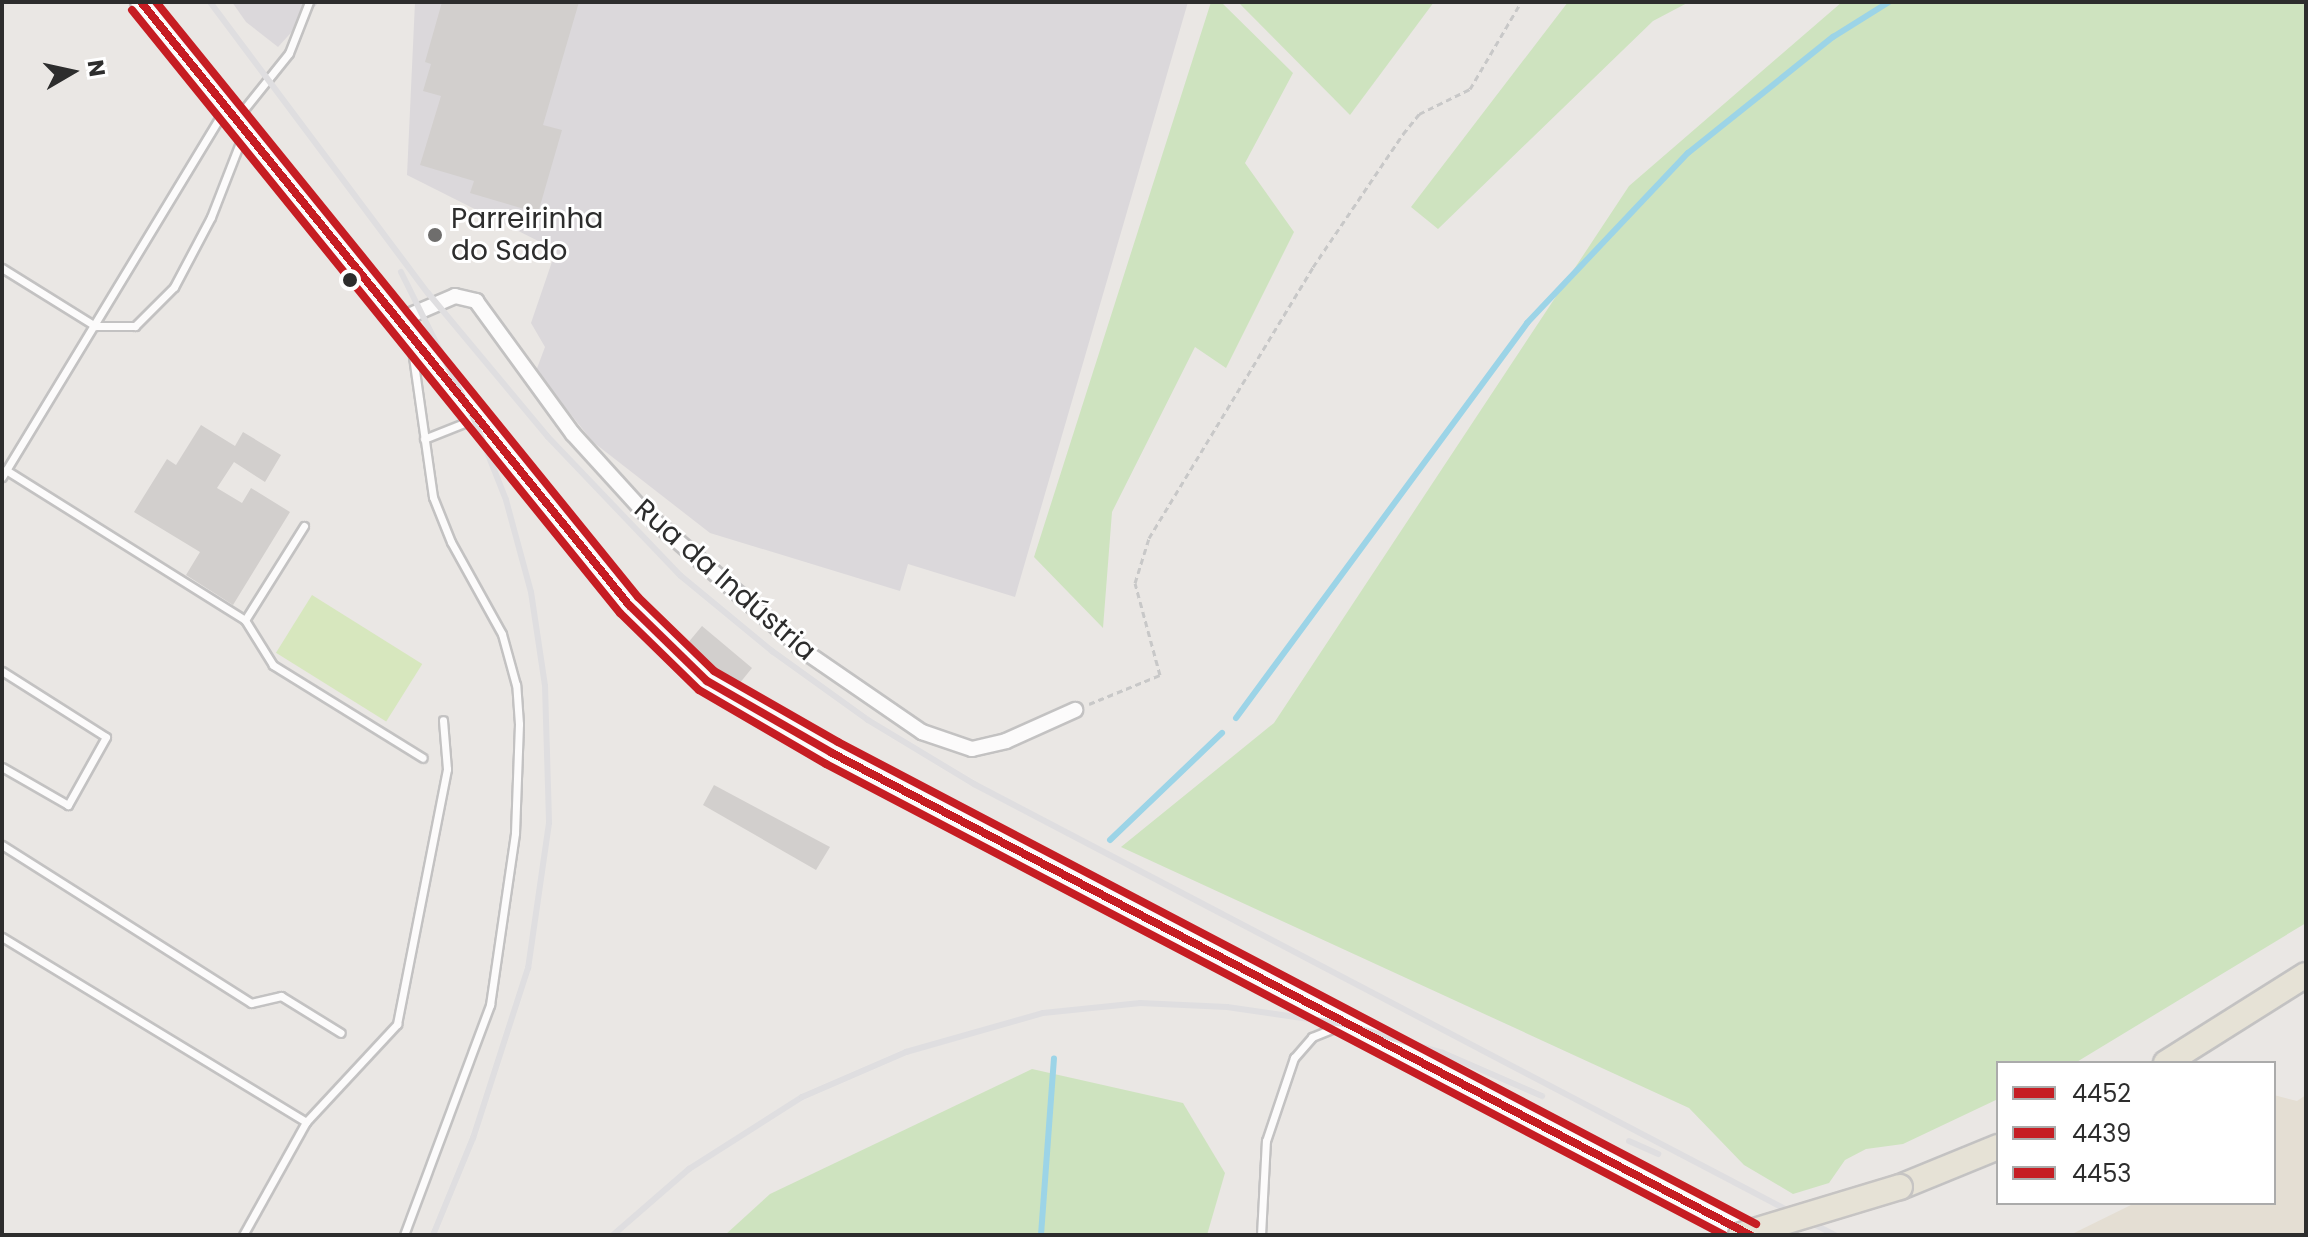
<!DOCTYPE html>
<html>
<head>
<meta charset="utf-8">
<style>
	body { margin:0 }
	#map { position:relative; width:2308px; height:1237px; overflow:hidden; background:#eae7e4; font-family:Poppins,sans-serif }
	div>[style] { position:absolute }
	.industrial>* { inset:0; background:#dbd8db }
	.education>* { inset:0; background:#e4ded3 }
	.green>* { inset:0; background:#cee3bf }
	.pitch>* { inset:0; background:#d7e7be; transform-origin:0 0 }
	.stream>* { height:6px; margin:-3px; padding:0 3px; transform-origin:3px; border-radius:3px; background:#9cd4e7 }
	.building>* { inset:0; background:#d2cfcd }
	.path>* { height:3px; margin-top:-1.5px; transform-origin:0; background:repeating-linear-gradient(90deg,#c8c8c8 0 6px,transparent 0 10px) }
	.roads { filter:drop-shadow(2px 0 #c3c2c2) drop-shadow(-2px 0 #c3c2c2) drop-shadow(0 2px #c3c2c2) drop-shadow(0 -2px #c3c2c2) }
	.lane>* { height:7px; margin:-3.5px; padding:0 3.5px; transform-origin:3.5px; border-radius:3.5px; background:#fcfbfb }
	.street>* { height:14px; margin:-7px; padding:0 7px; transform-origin:7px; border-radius:7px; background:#fcfbfb }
	.secondary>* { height:20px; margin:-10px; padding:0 10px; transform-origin:10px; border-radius:10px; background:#fcfbfb }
	.primary>* { height:24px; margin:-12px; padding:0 12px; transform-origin:12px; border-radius:12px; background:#e6e2d6 }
	.rail>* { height:6px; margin:-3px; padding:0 3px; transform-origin:3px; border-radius:3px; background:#dfdee0 }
	.bridges { filter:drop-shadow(2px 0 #c6c4c3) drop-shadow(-2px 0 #c6c4c3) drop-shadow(0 2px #c6c4c3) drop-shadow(0 -2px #c6c4c3) }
	.primary-bridge>* { height:24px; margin:-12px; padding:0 12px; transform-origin:12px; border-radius:12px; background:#e6e2d6 }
	.bus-1>* { height:8px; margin:-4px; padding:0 4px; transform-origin:4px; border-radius:4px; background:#c61d23 }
	.bus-2>* { height:8px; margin:-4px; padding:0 4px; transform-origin:4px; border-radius:4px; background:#c61d23 }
	.bus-3>* { height:8px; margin:-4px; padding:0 4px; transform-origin:4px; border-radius:4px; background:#c61d23 }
	.dots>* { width:22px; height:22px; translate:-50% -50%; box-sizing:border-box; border:4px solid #fff; border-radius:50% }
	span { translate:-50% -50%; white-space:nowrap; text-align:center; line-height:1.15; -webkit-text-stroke:6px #fff; paint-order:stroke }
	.poi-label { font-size:28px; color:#2d2d2d }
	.left { translate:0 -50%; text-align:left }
	.street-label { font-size:28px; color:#2d2d2d }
	.frame { position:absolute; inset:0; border:4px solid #2d2d2d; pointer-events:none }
	.legend { position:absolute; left:1996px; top:1061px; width:280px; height:144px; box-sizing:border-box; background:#fff; border:2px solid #ababab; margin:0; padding:10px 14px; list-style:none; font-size:24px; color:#2d2d2d }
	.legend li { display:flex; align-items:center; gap:16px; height:40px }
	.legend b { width:40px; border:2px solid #ababab }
	.north { position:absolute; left:32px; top:32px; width:80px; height:80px; -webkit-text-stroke:6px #fff; paint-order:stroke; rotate:81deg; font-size:22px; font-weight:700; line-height:32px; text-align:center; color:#2d2d2d }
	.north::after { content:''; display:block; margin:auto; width:28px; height:36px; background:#2d2d2d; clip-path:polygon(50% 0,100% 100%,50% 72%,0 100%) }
</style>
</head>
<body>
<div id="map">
	<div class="industrial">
		<i style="clip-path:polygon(232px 2px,319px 2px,278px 47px,246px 22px)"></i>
		<i style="clip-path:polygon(415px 2px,1188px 2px,1015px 597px,908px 564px,900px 591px,710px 533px,593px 442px,536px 371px,545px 347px,531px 323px,556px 250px,407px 175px)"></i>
	</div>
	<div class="education">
		<i style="clip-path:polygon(2274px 1095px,2297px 1101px,2306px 1095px,2306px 1235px,2070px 1235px,2135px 1203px,2274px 1203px)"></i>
	</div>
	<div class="green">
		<i style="clip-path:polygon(1211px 2px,1221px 2px,1293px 73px,1245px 163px,1294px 232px,1226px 368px,1195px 347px,1112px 512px,1103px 628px,1034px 557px)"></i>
		<i style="clip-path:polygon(1238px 2px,1434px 2px,1350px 115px)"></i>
		<i style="clip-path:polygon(1568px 2px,1689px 2px,1653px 21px,1438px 229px,1411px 207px)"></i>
		<i style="clip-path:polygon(1842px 2px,2306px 2px,2306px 923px,2075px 1063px,1998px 1063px,1998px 1099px,1903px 1144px,1866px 1149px,1845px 1160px,1829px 1183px,1793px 1194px,1744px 1165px,1689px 1108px,1121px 847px,1274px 723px,1629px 186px)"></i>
		<i style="clip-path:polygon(1032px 1069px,1183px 1103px,1225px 1173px,1207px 1235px,725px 1235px,770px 1194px)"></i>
	</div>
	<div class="pitch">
		<i style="left:312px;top:595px;width:130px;height:68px;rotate:32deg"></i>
	</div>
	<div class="stream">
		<i style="left:1236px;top:718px;width:491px;rotate:-53.6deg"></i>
		<i style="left:1527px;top:323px;width:234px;rotate:-46.6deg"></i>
		<i style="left:1688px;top:153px;width:186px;rotate:-38.7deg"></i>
		<i style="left:1833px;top:37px;width:66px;rotate:-32deg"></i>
		<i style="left:1110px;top:840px;width:155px;rotate:-43.7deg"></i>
		<i style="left:1041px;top:1235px;width:177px;rotate:-85.8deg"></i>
	</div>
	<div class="building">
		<i style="clip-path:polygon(442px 2px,579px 2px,543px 125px,562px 130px,538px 213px,470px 193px,474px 181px,420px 165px,441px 96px,423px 91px,431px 64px,425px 62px)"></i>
		<i style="clip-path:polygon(201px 425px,235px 446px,243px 432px,281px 455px,265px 482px,234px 462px,217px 488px,242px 503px,251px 488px,290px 512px,233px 605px,186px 575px,200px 552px,134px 512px,167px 459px,176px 465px)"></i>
		<i style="clip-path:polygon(702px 626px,752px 668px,739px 684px,715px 671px,687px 644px)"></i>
		<i style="clip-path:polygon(714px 785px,830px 847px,816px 870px,703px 805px)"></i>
	</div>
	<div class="path">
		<i style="left:1089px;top:704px;width:77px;rotate:-22.2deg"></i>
		<i style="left:1160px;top:675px;width:95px;rotate:-105.2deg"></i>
		<i style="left:1135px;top:583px;width:47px;rotate:-72.7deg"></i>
		<i style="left:1149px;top:538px;width:317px;rotate:-58.8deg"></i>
		<i style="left:1313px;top:267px;width:161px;rotate:-55.9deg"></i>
		<i style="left:1403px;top:134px;width:26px;rotate:-51deg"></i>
		<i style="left:1419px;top:114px;width:57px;rotate:-26.1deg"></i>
		<i style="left:1470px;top:89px;width:101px;rotate:-59.6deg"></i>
	</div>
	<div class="roads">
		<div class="lane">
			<i style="left:237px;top:118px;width:83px;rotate:-51.3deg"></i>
			<i style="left:289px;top:53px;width:55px;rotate:-68.6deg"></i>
			<i style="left:2px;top:268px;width:110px;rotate:31.9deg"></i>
			<i style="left:95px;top:326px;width:40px"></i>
			<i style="left:135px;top:326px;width:55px;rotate:-45deg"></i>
			<i style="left:174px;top:287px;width:79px;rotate:-62.1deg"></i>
			<i style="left:211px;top:217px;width:88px;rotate:-68.7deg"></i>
			<i style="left:424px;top:439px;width:54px;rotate:-21.8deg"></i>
			<i style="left:6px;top:470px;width:282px;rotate:32.1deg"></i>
			<i style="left:2px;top:477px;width:428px;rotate:-58.8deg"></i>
			<i style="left:304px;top:526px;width:111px;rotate:122.1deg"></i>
			<i style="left:245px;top:620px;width:53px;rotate:58.1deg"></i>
			<i style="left:273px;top:665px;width:176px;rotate:31.8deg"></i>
			<i style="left:2px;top:671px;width:123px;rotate:32.4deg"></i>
			<i style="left:106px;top:737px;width:78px;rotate:119.2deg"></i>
			<i style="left:68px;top:805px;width:76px;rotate:-150.1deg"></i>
			<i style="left:2px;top:845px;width:295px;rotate:32.4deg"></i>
			<i style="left:251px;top:1003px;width:31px;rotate:-13deg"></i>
			<i style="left:281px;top:996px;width:70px;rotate:31.7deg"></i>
			<i style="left:2px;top:937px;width:356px;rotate:31.3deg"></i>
			<i style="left:306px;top:1122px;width:129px;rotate:119.1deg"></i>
			<i style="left:306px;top:1122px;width:134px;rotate:-47.1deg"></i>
			<i style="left:397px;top:1024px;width:260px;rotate:-78.9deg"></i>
			<i style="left:447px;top:769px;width:49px;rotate:-94.7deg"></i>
			<i style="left:404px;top:1235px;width:246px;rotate:-69.5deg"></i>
			<i style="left:490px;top:1005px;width:174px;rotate:-81.7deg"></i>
			<i style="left:515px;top:833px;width:109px;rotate:-87.9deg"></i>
			<i style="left:519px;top:724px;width:39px;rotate:-94deg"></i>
			<i style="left:516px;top:685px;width:53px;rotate:-105.4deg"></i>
			<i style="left:502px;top:634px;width:105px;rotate:-119deg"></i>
			<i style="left:451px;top:542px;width:48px;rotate:-111.8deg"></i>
			<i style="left:433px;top:497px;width:156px;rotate:-98.1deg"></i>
			<i style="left:1261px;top:1235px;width:94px;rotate:-87deg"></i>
			<i style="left:1266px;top:1141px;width:88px;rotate:-71.4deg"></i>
			<i style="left:1294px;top:1058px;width:28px;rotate:-49deg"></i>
			<i style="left:1312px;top:1037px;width:32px;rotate:-22deg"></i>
		</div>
		<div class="street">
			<i style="left:397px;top:321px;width:63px;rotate:-23.3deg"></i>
			<i style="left:455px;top:296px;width:22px;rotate:13deg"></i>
			<i style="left:476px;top:301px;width:165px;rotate:53.9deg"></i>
			<i style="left:573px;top:434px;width:104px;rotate:47.7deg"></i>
			<i style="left:643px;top:511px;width:217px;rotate:40.9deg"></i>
			<i style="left:807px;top:653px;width:140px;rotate:34.5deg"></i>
			<i style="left:922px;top:732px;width:53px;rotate:18.8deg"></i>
			<i style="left:972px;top:749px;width:35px;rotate:-13deg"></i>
			<i style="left:1006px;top:741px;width:76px;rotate:-24.2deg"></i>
		</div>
		<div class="secondary">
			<i style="left:141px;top:2px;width:776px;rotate:51.02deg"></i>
			<i style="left:629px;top:605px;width:109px;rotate:44.3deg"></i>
			<i style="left:707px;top:681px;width:144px;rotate:29.9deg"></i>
			<i style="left:832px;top:753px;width:1037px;rotate:27.7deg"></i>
		</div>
		<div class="primary">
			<i style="left:2166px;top:1063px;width:165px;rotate:-32.2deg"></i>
			<i style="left:1900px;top:1187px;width:106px;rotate:-22.2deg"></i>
		</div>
	</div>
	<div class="rail">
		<i style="left:210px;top:2px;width:364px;rotate:53.2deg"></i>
		<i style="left:428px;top:293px;width:187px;rotate:50.2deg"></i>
		<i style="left:548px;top:437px;width:192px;rotate:46.3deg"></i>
		<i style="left:681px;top:576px;width:118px;rotate:39.5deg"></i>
		<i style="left:772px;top:651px;width:118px;rotate:35.7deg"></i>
		<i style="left:868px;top:720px;width:124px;rotate:31.1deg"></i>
		<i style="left:974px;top:784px;width:972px;rotate:27.65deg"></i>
		<i style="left:401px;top:272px;width:164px;rotate:63.6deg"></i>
		<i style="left:474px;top:419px;width:87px;rotate:68.4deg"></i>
		<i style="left:506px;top:500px;width:95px;rotate:74.8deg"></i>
		<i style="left:531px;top:592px;width:95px;rotate:81.5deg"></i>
		<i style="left:545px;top:686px;width:137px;rotate:88.3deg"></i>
		<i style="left:549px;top:823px;width:147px;rotate:98.2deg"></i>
		<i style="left:528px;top:968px;width:179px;rotate:107.9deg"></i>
		<i style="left:473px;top:1138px;width:105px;rotate:112.4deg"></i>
		<i style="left:1629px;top:1141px;width:32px;rotate:24deg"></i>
		<i style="left:613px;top:1235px;width:101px;rotate:-41deg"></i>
		<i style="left:689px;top:1169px;width:134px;rotate:-32.5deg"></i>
		<i style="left:802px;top:1097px;width:113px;rotate:-23.4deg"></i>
		<i style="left:906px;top:1052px;width:142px;rotate:-15.9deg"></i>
		<i style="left:1043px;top:1013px;width:98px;rotate:-5.9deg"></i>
		<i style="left:1140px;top:1003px;width:87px;rotate:2.6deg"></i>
		<i style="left:1227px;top:1007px;width:118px;rotate:8.3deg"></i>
		<i style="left:1344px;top:1024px;width:103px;rotate:16.3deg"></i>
		<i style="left:1443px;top:1053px;width:108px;rotate:23.5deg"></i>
	</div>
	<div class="bridges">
		<div class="primary-bridge">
			<i style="left:1741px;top:1235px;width:166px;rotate:-16.8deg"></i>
		</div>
	</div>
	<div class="bus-1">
		<i style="left:141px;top:2px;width:776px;rotate:51.02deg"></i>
		<i style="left:629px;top:605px;width:109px;rotate:44.3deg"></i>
		<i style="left:707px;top:681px;width:144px;rotate:29.9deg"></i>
		<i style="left:832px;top:753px;width:1037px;rotate:27.7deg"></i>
	</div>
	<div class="bus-2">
		<i style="left:132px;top:10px;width:776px;rotate:51.02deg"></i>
		<i style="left:620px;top:613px;width:110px;rotate:44.3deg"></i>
		<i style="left:699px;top:690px;width:147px;rotate:30.2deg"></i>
		<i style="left:826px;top:764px;width:1014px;rotate:27.68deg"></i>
	</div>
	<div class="bus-3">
		<i style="left:156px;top:2px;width:766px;rotate:50.99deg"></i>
		<i style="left:638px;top:597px;width:106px;rotate:44.2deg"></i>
		<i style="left:714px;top:671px;width:143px;rotate:29.8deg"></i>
		<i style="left:838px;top:742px;width:1037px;rotate:27.7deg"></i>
	</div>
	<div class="dots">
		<i style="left:435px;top:235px;background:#6f6e6d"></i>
		<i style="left:350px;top:280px;background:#2d2d2d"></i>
	</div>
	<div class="poi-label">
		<span class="left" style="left:451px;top:235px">Parreirinha<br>do Sado</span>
	</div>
	<div class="street-label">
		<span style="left:725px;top:580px;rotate:41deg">Rua da Indústria</span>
	</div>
	<div class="frame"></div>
	<ul class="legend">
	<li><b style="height:10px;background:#c61d23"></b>4452</li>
	<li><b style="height:10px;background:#c61d23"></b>4439</li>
	<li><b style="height:10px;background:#c61d23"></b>4453</li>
	</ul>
	<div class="north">N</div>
</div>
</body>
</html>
